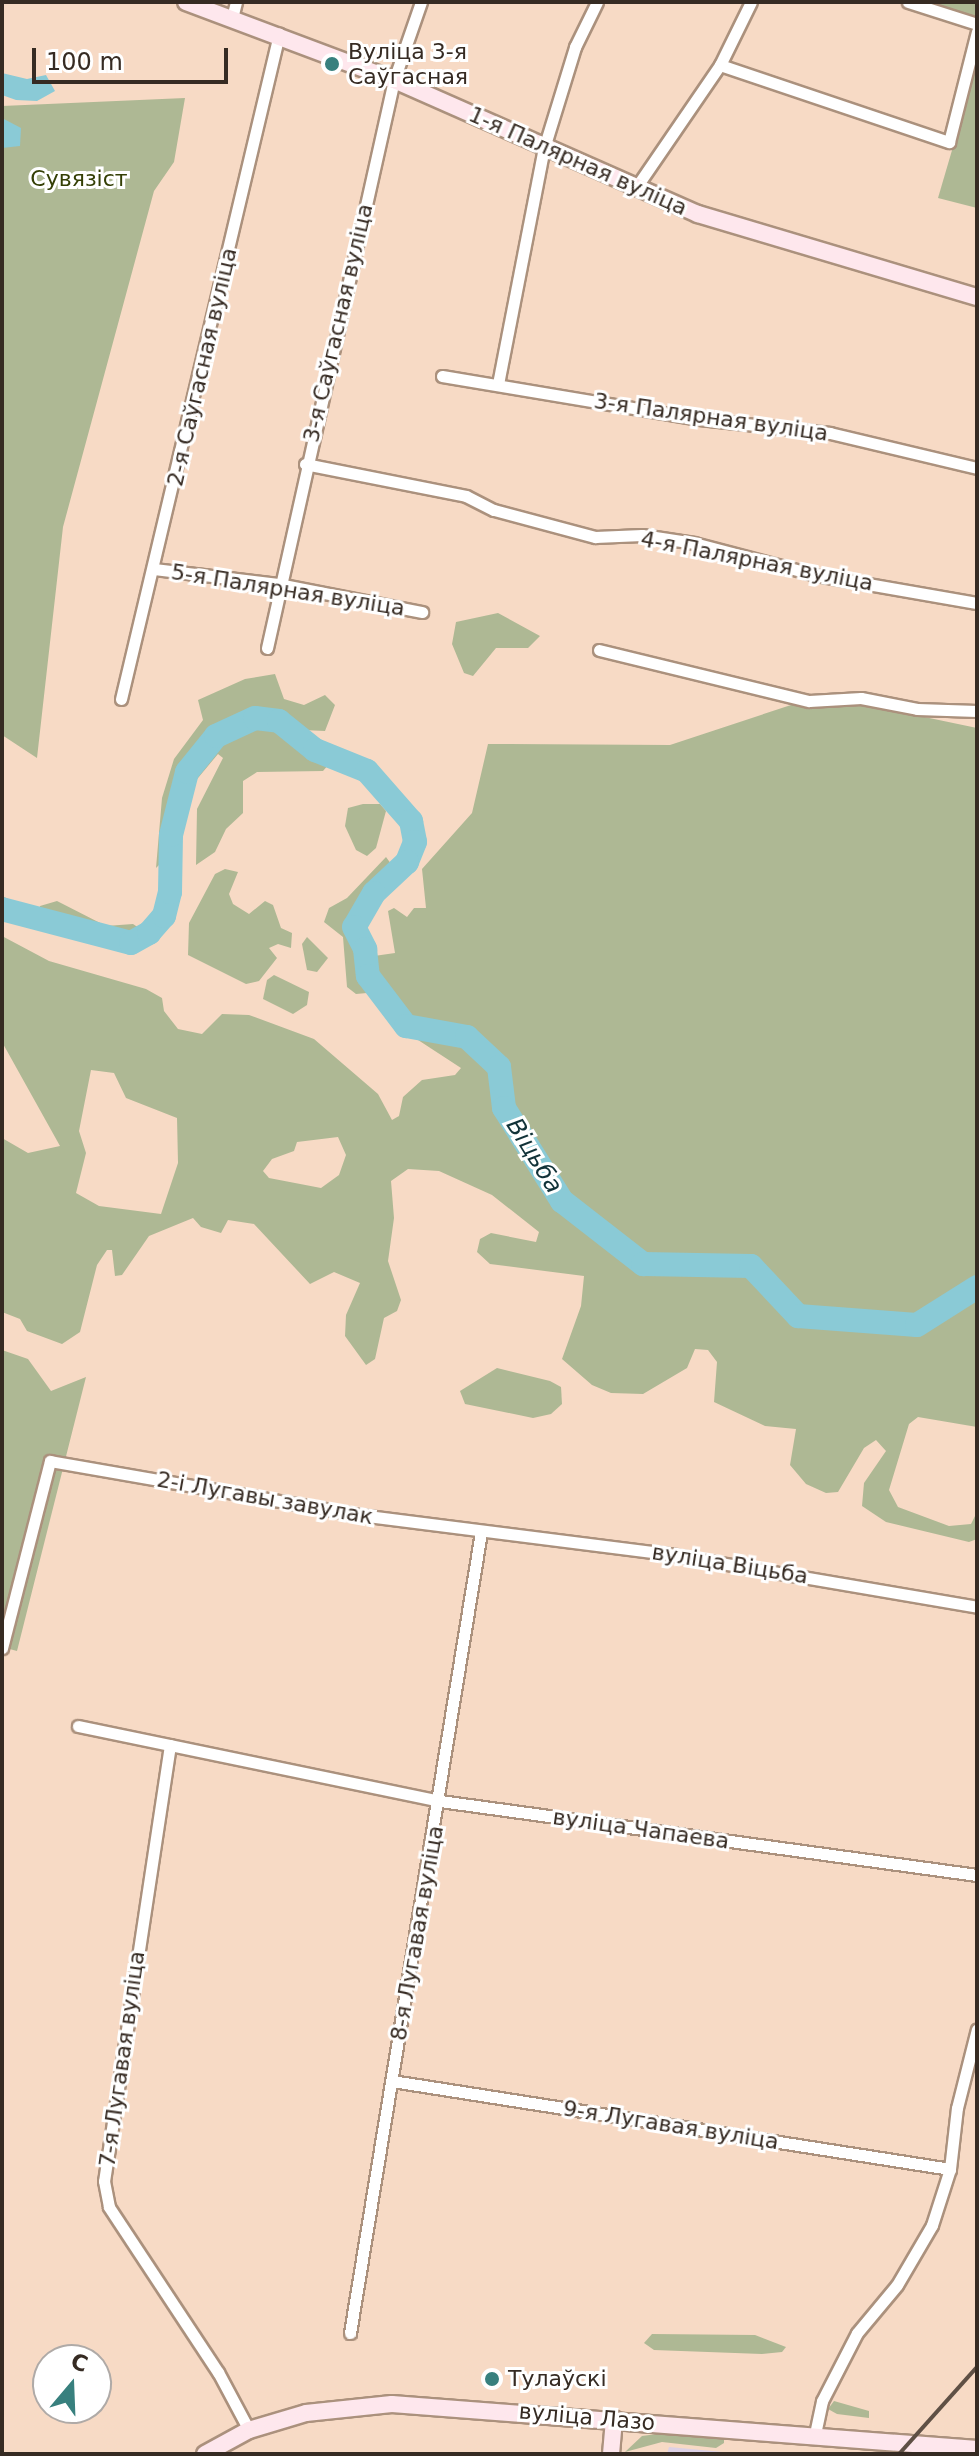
<!DOCTYPE html>
<html>
<head>
<meta charset="utf-8">
<style>
	body { margin:0 }
	#map { position:relative; width:979px; height:2456px; overflow:hidden; background:#f7dac5; font-family:"DejaVu Sans",sans-serif }
	div>[style] { position:absolute }
	.commercial>* { inset:0; background:#ddd1e5 }
	.green>* { inset:0; background:#aeb894 }
	.water>* { inset:0; background:#8acad6 }
	.river>* { height:24px; margin:-12px; padding:0 12px; transform-origin:12px; border-radius:12px; background:#8acad6 }
	.roads { filter:drop-shadow(2px 0 #ab917d) drop-shadow(-2px 0 #ab917d) drop-shadow(0 2px #ab917d) drop-shadow(0 -2px #ab917d) }
	.street>* { height:11px; margin:-5.5px; padding:0 5.5px; transform-origin:5.5px; border-radius:5.5px; background:#fff }
	.secondary>* { height:16px; margin:-8px; padding:0 8px; transform-origin:8px; border-radius:8px; background:#fee7ed }
	.rail>* { height:4px; margin:-2px; padding:0 2px; transform-origin:2px; border-radius:2px; background:#5f5045 }
	.dots>* { width:22px; height:22px; translate:-50% -50%; box-sizing:border-box; border:4px solid #fff; border-radius:50% }
	span { translate:-50% -50%; white-space:nowrap; text-align:center; line-height:1.15; -webkit-text-stroke:6px #fff; paint-order:stroke }
	.poi-label { font-size:22px; color:#362b23 }
	.left { translate:0 -50%; text-align:left }
	.street-label { font-size:22px; color:#362b23 }
	.park-label { font-size:22px; color:#343f05 }
	.water-label { font-size:24px; color:#113238; font-style:italic }
	.frame { position:absolute; inset:0; border:4px solid #362b23; pointer-events:none }
	.north { position:absolute; left:32px; top:2344px; width:80px; height:80px; box-sizing:border-box; background:#fff; border:2px solid #afaaa7; border-radius:50%; rotate:19deg; font-size:22px; font-weight:700; line-height:32px; text-align:center; color:#362b23 }
	.north::after { content:''; display:block; margin:auto; width:28px; height:36px; background:#38807e; clip-path:polygon(50% 0,100% 100%,50% 72%,0 100%) }
	.scale { position:absolute; left:32px; top:48px; width:196px; height:36px; box-sizing:border-box; border:4px solid #362b23; border-top:0; padding-left:10px; font-size:24px; line-height:28px; white-space:nowrap; color:#362b23; -webkit-text-stroke:6px #fff; paint-order:stroke }
</style>
</head>
<body>
<div id="map">
	<div class="commercial">
		<i style="clip-path:polygon(669px 2447px,744px 2454px,667px 2454px)"></i>
	</div>
	<div class="green">
		<i style="clip-path:polygon(920px 2px,977px 2px,977px 22px)"></i>
		<i style="clip-path:polygon(977px 65px,977px 208px,938px 198px)"></i>
		<i style="clip-path:polygon(185px 98px,174px 162px,154px 191px,63px 527px,37px 758px,2px 735px,2px 106px)"></i>
		<i style="clip-path:polygon(498px 613px,540px 636px,528px 648px,496px 648px,473px 676px,464px 673px,452px 644px,456px 622px)"></i>
		<i style="clip-path:polygon(275px 674px,284px 699px,304px 705px,325px 695px,335px 705px,325px 731px,303px 730px,273px 715px,249px 714px,217px 730px,186px 760px,170px 806px,164px 860px,156px 868px,162px 798px,174px 759px,203px 720px,198px 700px,245px 679px)"></i>
		<i style="clip-path:polygon(evenodd,791px 705px,872px 706px,977px 728px,977px 1427px,918px 1417px,909px 1424px,889px 1490px,898px 1507px,949px 1526px,971px 1524px,977px 1512px,977px 1539px,969px 1542px,886px 1522px,862px 1506px,864px 1483px,886px 1451px,876px 1440px,864px 1448px,838px 1492px,826px 1493px,806px 1484px,790px 1465px,796px 1429px,765px 1426px,714px 1402px,717px 1362px,708px 1350px,695px 1349px,687px 1368px,643px 1394px,611px 1393px,592px 1385px,562px 1359px,581px 1306px,584px 1276px,490px 1264px,477px 1252px,480px 1239px,491px 1233px,536px 1242px,539px 1232px,492px 1195px,439px 1171px,408px 1169px,391px 1181px,394px 1218px,388px 1261px,401px 1300px,397px 1311px,384px 1318px,375px 1359px,366px 1365px,345px 1336px,346px 1315px,360px 1283px,334px 1272px,310px 1284px,254px 1224px,228px 1220px,221px 1233px,201px 1227px,193px 1218px,149px 1236px,122px 1275px,115px 1276px,112px 1250px,107px 1250px,97px 1265px,80px 1332px,62px 1344px,27px 1331px,20px 1319px,2px 1312px,2px 1138px,28px 1153px,60px 1146px,2px 1042px,2px 936px,49px 961px,146px 989px,162px 998px,164px 1011px,178px 1029px,202px 1034px,222px 1014px,249px 1015px,314px 1039px,378px 1094px,392px 1120px,399px 1116px,403px 1097px,422px 1080px,455px 1075px,461px 1068px,392px 1023px,367px 993px,356px 994px,347px 987px,343px 937px,324px 922px,329px 908px,347px 898px,386px 857px,394px 868px,362px 929px,374px 956px,395px 953px,388px 911px,394px 908px,407px 917px,414px 908px,426px 908px,422px 869px,472px 813px,488px 744px,670px 745px,791px 705px,91px 1070px,114px 1073px,126px 1098px,177px 1118px,178px 1163px,161px 1214px,99px 1206px,76px 1193px,86px 1153px,79px 1131px,91px 1070px,791px 705px,338px 1137px,346px 1155px,339px 1175px,321px 1188px,269px 1178px,263px 1171px,272px 1159px,294px 1151px,297px 1142px,338px 1137px)"></i>
		<i style="clip-path:polygon(269px 725px,329px 764px,323px 771px,257px 772px,243px 781px,243px 813px,226px 829px,215px 852px,196px 865px,197px 809px,223px 758px,218px 754px,183px 796px,191px 775px,207px 754px,240px 730px)"></i>
		<i style="clip-path:polygon(363px 804px,380px 804px,386px 811px,376px 848px,367px 856px,356px 850px,345px 826px,348px 808px)"></i>
		<i style="clip-path:polygon(225px 869px,238px 872px,229px 894px,233px 904px,249px 914px,265px 901px,273px 905px,281px 928px,292px 933px,291px 948px,278px 944px,269px 948px,277px 958px,259px 981px,246px 984px,188px 955px,189px 923px,215px 874px)"></i>
		<i style="clip-path:polygon(2px 896px,23px 906px,17px 920px,2px 917px)"></i>
		<i style="clip-path:polygon(57px 901px,106px 926px,133px 924px,145px 932px,131px 945px,116px 946px,51px 928px,38px 917px,40px 906px)"></i>
		<i style="clip-path:polygon(307px 937px,328px 958px,317px 972px,307px 970px,302px 944px)"></i>
		<i style="clip-path:polygon(274px 975px,309px 992px,307px 1005px,293px 1014px,263px 999px,267px 980px)"></i>
		<i style="clip-path:polygon(2px 1350px,28px 1359px,51px 1391px,86px 1377px,17px 1651px,2px 1647px)"></i>
		<i style="clip-path:polygon(497px 1368px,550px 1381px,561px 1387px,562px 1404px,551px 1414px,533px 1418px,465px 1404px,460px 1391px)"></i>
		<i style="clip-path:polygon(652px 2334px,755px 2335px,786px 2347px,782px 2352px,762px 2354px,654px 2350px,644px 2343px)"></i>
		<i style="clip-path:polygon(834px 2401px,869px 2411px,869px 2418px,837px 2414px,828px 2409px)"></i>
		<i style="clip-path:polygon(657px 2434px,724px 2439px,724px 2443px,716px 2448px,662px 2442px,625px 2452px,642px 2436px)"></i>
	</div>
	<div class="water">
		<i style="clip-path:polygon(2px 73px,27px 79px,46px 75px,55px 91px,37px 101px,16px 100px,2px 95px)"></i>
		<i style="clip-path:polygon(2px 118px,21px 128px,20px 146px,2px 148px)"></i>
	</div>
	<div class="river">
		<i style="left:2px;top:909px;width:133px;rotate:14.8deg"></i>
		<i style="left:131px;top:943px;width:21px;rotate:-29deg"></i>
		<i style="left:149px;top:933px;width:23px;rotate:-49deg"></i>
		<i style="left:164px;top:916px;width:25px;rotate:-76deg"></i>
		<i style="left:170px;top:892px;width:57px;rotate:-89deg"></i>
		<i style="left:171px;top:835px;width:65px;rotate:-75.7deg"></i>
		<i style="left:187px;top:772px;width:46px;rotate:-51.1deg"></i>
		<i style="left:216px;top:736px;width:43px;rotate:-24.8deg"></i>
		<i style="left:255px;top:718px;width:24px;rotate:7deg"></i>
		<i style="left:279px;top:721px;width:46px;rotate:38.9deg"></i>
		<i style="left:315px;top:750px;width:56px;rotate:22deg"></i>
		<i style="left:367px;top:771px;width:67px;rotate:48.7deg"></i>
		<i style="left:411px;top:821px;width:21px;rotate:79deg"></i>
		<i style="left:415px;top:842px;width:22px;rotate:112deg"></i>
		<i style="left:407px;top:862px;width:45px;rotate:136.8deg"></i>
		<i style="left:374px;top:893px;width:39px;rotate:120deg"></i>
		<i style="left:354px;top:927px;width:25px;rotate:63deg"></i>
		<i style="left:365px;top:949px;width:27px;rotate:84deg"></i>
		<i style="left:368px;top:976px;width:63px;rotate:52.8deg"></i>
		<i style="left:406px;top:1026px;width:62px;rotate:10.2deg"></i>
		<i style="left:467px;top:1037px;width:44px;rotate:43.2deg"></i>
		<i style="left:499px;top:1067px;width:41px;rotate:83deg"></i>
		<i style="left:504px;top:1108px;width:110px;rotate:58.1deg"></i>
		<i style="left:562px;top:1201px;width:103px;rotate:37.9deg"></i>
		<i style="left:643px;top:1264px;width:108px;rotate:1.1deg"></i>
		<i style="left:751px;top:1266px;width:69px;rotate:46.8deg"></i>
		<i style="left:798px;top:1316px;width:119px;rotate:4.3deg"></i>
		<i style="left:917px;top:1325px;width:71px;rotate:-32.3deg"></i>
	</div>
	<div class="roads">
		<div class="street">
			<i style="left:908px;top:2px;width:72px;rotate:17.7deg"></i>
			<i style="left:232px;top:18px;width:16px;rotate:-76deg"></i>
			<i style="left:720px;top:65px;width:242px;rotate:18.6deg"></i>
			<i style="left:949px;top:142px;width:114px;rotate:-75.8deg"></i>
			<i style="left:635px;top:189px;width:150px;rotate:-55.6deg"></i>
			<i style="left:720px;top:65px;width:70px;rotate:-63.8deg"></i>
			<i style="left:442px;top:376px;width:261px;rotate:9.5deg"></i>
			<i style="left:699px;top:419px;width:132px;rotate:6.1deg"></i>
			<i style="left:830px;top:433px;width:151px;rotate:13.4deg"></i>
			<i style="left:498px;top:384px;width:240px;rotate:-79deg"></i>
			<i style="left:544px;top:148px;width:106px;rotate:-72.9deg"></i>
			<i style="left:575px;top:47px;width:50px;rotate:-63.9deg"></i>
			<i style="left:305px;top:464px;width:164px;rotate:11.2deg"></i>
			<i style="left:466px;top:496px;width:31px;rotate:27deg"></i>
			<i style="left:494px;top:510px;width:105px;rotate:15deg"></i>
			<i style="left:595px;top:537px;width:47px;rotate:-2.4deg"></i>
			<i style="left:642px;top:535px;width:53px;rotate:8.7deg"></i>
			<i style="left:694px;top:543px;width:126px;rotate:14.7deg"></i>
			<i style="left:816px;top:575px;width:163px;rotate:9.9deg"></i>
			<i style="left:154px;top:569px;width:125px;rotate:6.9deg"></i>
			<i style="left:278px;top:584px;width:147px;rotate:11deg"></i>
			<i style="left:267px;top:648px;width:582px;rotate:-77.4deg"></i>
			<i style="left:394px;top:80px;width:83px;rotate:-70.9deg"></i>
			<i style="left:599px;top:650px;width:216px;rotate:13.7deg"></i>
			<i style="left:809px;top:701px;width:52px;rotate:-3.3deg"></i>
			<i style="left:861px;top:698px;width:57px;rotate:11.1deg"></i>
			<i style="left:917px;top:709px;width:60px;rotate:1.9deg"></i>
			<i style="left:121px;top:699px;width:684px;rotate:-76.63deg"></i>
			<i style="left:2px;top:1648px;width:193px;rotate:-75.6deg"></i>
			<i style="left:50px;top:1461px;width:314px;rotate:9.9deg"></i>
			<i style="left:359px;top:1515px;width:318px;rotate:7.2deg"></i>
			<i style="left:674px;top:1555px;width:307px;rotate:9.7deg"></i>
			<i style="left:78px;top:1726px;width:370px;rotate:11.7deg"></i>
			<i style="left:440px;top:1801px;width:542px;rotate:7.85deg"></i>
			<i style="left:170px;top:1745px;width:441px;rotate:98.6deg"></i>
			<i style="left:104px;top:2181px;width:26px;rotate:79deg"></i>
			<i style="left:109px;top:2207px;width:198px;rotate:56.6deg"></i>
			<i style="left:218px;top:2372px;width:66px;rotate:61.9deg"></i>
			<i style="left:392px;top:2081px;width:565px;rotate:8.96deg"></i>
			<i style="left:350px;top:2333px;width:812px;rotate:-80.71deg"></i>
			<i style="left:815px;top:2434px;width:34px;rotate:-78deg"></i>
			<i style="left:822px;top:2401px;width:76px;rotate:-62.8deg"></i>
			<i style="left:857px;top:2333px;width:62px;rotate:-50.2deg"></i>
			<i style="left:897px;top:2285px;width:69px;rotate:-59.7deg"></i>
			<i style="left:932px;top:2225px;width:59px;rotate:-72.2deg"></i>
			<i style="left:950px;top:2169px;width:61px;rotate:-83.5deg"></i>
			<i style="left:957px;top:2108px;width:81px;rotate:-75.8deg"></i>
		</div>
		<div class="secondary">
			<i style="left:186px;top:2px;width:222px;rotate:20.6deg"></i>
			<i style="left:394px;top:80px;width:332px;rotate:23.8deg"></i>
			<i style="left:698px;top:214px;width:291px;rotate:16.6deg"></i>
			<i style="left:205px;top:2454px;width:50px;rotate:-28.6deg"></i>
			<i style="left:249px;top:2430px;width:59px;rotate:-16.6deg"></i>
			<i style="left:306px;top:2413px;width:86px;rotate:-6deg"></i>
			<i style="left:392px;top:2404px;width:587px;rotate:4.4deg"></i>
			<i style="left:611px;top:2454px;width:35px;rotate:-85deg"></i>
		</div>
	</div>
	<div class="rail">
		<i style="left:899px;top:2454px;width:117px;rotate:-48.1deg"></i>
	</div>
	<div class="dots">
		<i style="left:332px;top:64px;background:#38807e"></i>
		<i style="left:492px;top:2379px;background:#38807e"></i>
	</div>
	<div class="poi-label">
		<span class="left" style="left:348px;top:64px">Вуліца 3-я<br>Саўгасная</span>
		<span class="left" style="left:508px;top:2379px">Тулаўскі</span>
	</div>
	<div class="street-label">
		<span style="left:578px;top:161px;rotate:24deg">1-я Палярная вуліца</span>
		<span style="left:338px;top:323px;rotate:-77deg">3-я Саўгасная вуліца</span>
		<span style="left:202px;top:367px;rotate:-77deg">2-я Саўгасная вуліца</span>
		<span style="left:711px;top:417px;rotate:8deg">3-я Палярная вуліца</span>
		<span style="left:757px;top:561px;rotate:11deg">4-я Палярная вуліца</span>
		<span style="left:288px;top:590px;rotate:9deg">5-я Палярная вуліца</span>
		<span style="left:265px;top:1498px;rotate:10deg">2-і Лугавы завулак</span>
		<span style="left:730px;top:1564px;rotate:9deg">вуліца Віцьба</span>
		<span style="left:641px;top:1829px;rotate:8deg">вуліца Чапаева</span>
		<span style="left:417px;top:1933px;rotate:-80deg">8-я Лугавая вуліца</span>
		<span style="left:122px;top:2059px;rotate:-82deg">7-я Лугавая вуліца</span>
		<span style="left:671px;top:2125px;rotate:9deg">9-я Лугавая вуліца</span>
		<span style="left:587px;top:2417px;rotate:5deg">вуліца Лазо</span>
	</div>
	<div class="park-label">
		<span style="left:79px;top:179px">Сувязіст</span>
	</div>
	<div class="water-label">
		<span style="left:534px;top:1156px;rotate:58deg">Віцьба</span>
	</div>
	<div class="frame"></div>
	<div class="north">С</div>
	<div class="scale">100 m</div>
</div>
</body>
</html>
